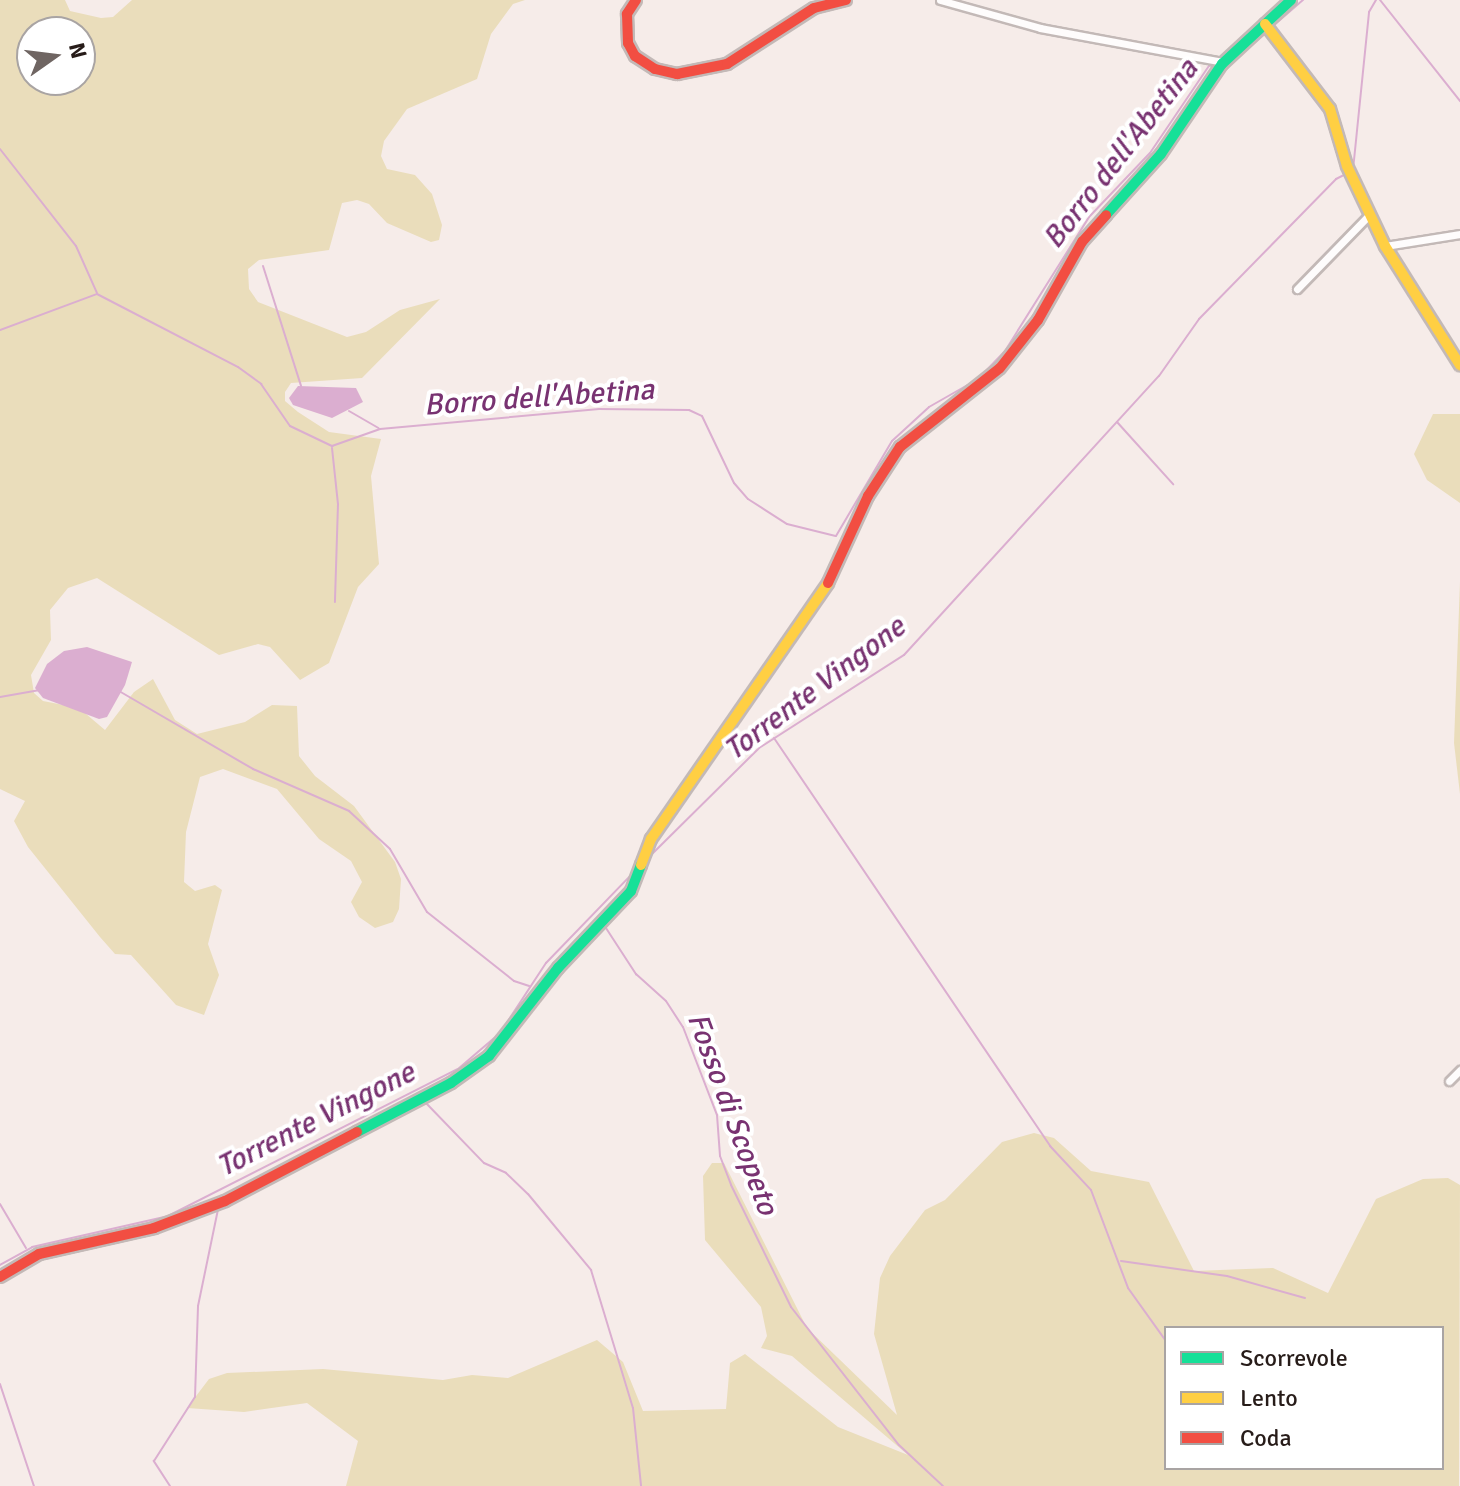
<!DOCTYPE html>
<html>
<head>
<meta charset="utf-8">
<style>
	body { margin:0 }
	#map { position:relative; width:1460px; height:1486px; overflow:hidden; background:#f6ece9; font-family:Signika,sans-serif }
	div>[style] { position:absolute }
	.green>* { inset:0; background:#eaddbb }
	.water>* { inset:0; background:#dbaed0 }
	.stream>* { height:2px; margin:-1px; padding:0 1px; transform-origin:1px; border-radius:1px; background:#dbaed0 }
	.roads { filter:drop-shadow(2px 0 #c3b9b7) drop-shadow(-2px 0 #c3b9b7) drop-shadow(0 2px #c3b9b7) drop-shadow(0 -2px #c3b9b7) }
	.street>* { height:7px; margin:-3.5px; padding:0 3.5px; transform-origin:3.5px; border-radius:3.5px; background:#fefcfc }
	.fast>* { height:10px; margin:-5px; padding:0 5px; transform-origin:5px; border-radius:5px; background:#16e098 }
	.slow>* { height:10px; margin:-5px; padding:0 5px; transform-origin:5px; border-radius:5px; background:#ffcf43 }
	.jam>* { height:10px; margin:-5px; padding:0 5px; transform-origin:5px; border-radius:5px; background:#f24e42 }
	span { translate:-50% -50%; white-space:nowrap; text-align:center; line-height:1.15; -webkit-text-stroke:8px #fff; paint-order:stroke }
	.water-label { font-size:30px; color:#783271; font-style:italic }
	.legend { position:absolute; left:1164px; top:1326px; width:280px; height:144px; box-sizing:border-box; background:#fff; border:2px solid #a9a4a3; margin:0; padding:10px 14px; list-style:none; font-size:24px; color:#271c19 }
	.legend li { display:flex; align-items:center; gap:16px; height:40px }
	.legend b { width:40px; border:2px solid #a9a4a3 }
	.north { position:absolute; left:16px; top:16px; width:80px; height:80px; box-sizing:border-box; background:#fff; border:2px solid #a9a4a3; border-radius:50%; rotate:76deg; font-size:22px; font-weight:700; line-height:32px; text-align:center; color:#271c19 }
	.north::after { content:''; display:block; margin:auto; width:28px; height:36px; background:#6f6562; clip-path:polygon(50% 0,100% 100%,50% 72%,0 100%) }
</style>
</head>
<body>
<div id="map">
	<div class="green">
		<i style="clip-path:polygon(evenodd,0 0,65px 0,70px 11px,101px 18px,113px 17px,132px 0,525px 0,513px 4px,491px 34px,477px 79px,407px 109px,384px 141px,381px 156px,387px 169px,415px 175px,432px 194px,442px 225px,439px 240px,431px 242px,387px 223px,369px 204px,357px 200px,342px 203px,329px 250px,259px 260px,248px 269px,249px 289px,258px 302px,347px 337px,366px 332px,400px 310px,440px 299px,362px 378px,291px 383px,285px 392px,285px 401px,298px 412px,329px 432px,381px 439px,371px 476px,379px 564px,358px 587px,329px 663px,300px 680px,270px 647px,258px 644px,219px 655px,97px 578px,68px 588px,50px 610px,51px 640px,31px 675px,34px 693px,43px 701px,79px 708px,105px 730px,134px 692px,153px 679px,175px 720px,197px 734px,245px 722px,272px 705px,297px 706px,299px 756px,315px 776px,354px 806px,395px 862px,401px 879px,399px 909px,393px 922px,375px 928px,359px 917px,351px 902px,362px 882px,351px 861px,319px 839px,277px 789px,223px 769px,200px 777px,186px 832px,184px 882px,195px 891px,215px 885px,222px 890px,208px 944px,219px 975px,204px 1015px,176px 1005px,131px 955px,115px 954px,100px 937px,28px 847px,14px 821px,25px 801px,0 789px,0 0,32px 32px,80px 32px,80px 80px,32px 80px,32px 32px)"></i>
		<i style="clip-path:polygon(1433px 414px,1460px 414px,1460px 571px,1460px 503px,1427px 480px,1414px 454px)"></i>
		<i style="clip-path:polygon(1460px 582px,1460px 794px,1454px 743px)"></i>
		<i style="clip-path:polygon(evenodd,1034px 1133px,1054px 1138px,1091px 1171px,1149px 1182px,1194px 1271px,1273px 1268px,1328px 1293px,1376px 1199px,1423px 1179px,1448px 1178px,1460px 1185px,1459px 1486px,346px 1486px,358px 1441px,307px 1403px,244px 1412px,187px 1408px,209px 1379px,227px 1373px,323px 1369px,443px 1380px,472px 1375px,508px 1378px,597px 1340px,623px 1362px,643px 1411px,726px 1409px,730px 1363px,745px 1354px,838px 1427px,908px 1455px,792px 1356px,761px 1348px,767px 1336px,761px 1307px,705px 1240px,703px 1176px,712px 1163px,724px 1163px,807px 1328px,897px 1415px,874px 1334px,880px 1278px,890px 1256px,925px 1210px,945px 1200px,1002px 1142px,1034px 1133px,1442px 1328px,1442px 1468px,1166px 1468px,1166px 1328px,1442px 1328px)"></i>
	</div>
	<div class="water">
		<i style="clip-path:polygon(298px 386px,356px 388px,363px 402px,332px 418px,293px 405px,289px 398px)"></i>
		<i style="clip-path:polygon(87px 647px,132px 662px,125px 685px,107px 717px,99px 719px,43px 698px,35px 688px,47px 664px,64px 651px)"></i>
	</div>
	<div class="stream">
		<i style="left:1380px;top:0;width:129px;rotate:51.6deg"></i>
		<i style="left:1273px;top:26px;width:40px;rotate:-41deg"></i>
		<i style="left:1228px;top:64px;width:49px;rotate:-39.2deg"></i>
		<i style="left:0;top:149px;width:123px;rotate:51.9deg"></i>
		<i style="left:76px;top:246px;width:51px;rotate:65.9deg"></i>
		<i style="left:1353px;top:170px;width:159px;rotate:-84.2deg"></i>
		<i style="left:1369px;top:12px;width:14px;rotate:-60deg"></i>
		<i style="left:263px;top:266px;width:126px;rotate:72.4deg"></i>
		<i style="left:0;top:330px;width:103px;rotate:-20.4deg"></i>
		<i style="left:97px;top:294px;width:159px;rotate:27.4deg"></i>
		<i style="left:238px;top:367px;width:29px;rotate:36deg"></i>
		<i style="left:261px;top:384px;width:51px;rotate:55.4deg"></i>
		<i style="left:290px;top:426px;width:47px;rotate:25.5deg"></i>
		<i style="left:349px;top:411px;width:34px;rotate:30deg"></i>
		<i style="left:1117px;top:422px;width:84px;rotate:47.9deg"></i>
		<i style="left:332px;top:446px;width:51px;rotate:-19.5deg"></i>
		<i style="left:380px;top:429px;width:220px;rotate:-5.2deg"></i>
		<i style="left:599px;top:409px;width:90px;rotate:0.6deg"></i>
		<i style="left:689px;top:410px;width:14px;rotate:25deg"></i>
		<i style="left:702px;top:416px;width:74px;rotate:64.5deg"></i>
		<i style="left:734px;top:483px;width:21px;rotate:49deg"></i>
		<i style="left:748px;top:499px;width:46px;rotate:32.7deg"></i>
		<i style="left:787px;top:524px;width:50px;rotate:13.8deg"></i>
		<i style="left:836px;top:536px;width:110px;rotate:-59.5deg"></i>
		<i style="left:892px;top:441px;width:50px;rotate:-42.6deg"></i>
		<i style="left:929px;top:407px;width:56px;rotate:-29.7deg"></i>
		<i style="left:978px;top:379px;width:39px;rotate:-46deg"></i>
		<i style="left:1005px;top:351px;width:158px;rotate:-57.9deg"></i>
		<i style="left:1089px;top:217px;width:88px;rotate:-46.4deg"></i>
		<i style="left:1150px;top:153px;width:105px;rotate:-55.9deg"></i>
		<i style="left:1209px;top:66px;width:9px;rotate:-6deg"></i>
		<i style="left:332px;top:448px;width:56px;rotate:83.9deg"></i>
		<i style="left:338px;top:504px;width:98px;rotate:91.8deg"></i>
		<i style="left:119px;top:691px;width:155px;rotate:30.2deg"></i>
		<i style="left:253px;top:769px;width:105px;rotate:23.6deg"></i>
		<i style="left:349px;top:811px;width:56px;rotate:42.8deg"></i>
		<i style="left:390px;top:849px;width:73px;rotate:59.6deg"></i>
		<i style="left:427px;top:912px;width:111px;rotate:38.4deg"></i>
		<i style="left:514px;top:981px;width:16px;rotate:18deg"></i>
		<i style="left:0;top:697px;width:39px;rotate:-10deg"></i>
		<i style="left:774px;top:738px;width:493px;rotate:55.9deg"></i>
		<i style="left:1050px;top:1146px;width:60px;rotate:47deg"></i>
		<i style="left:1091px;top:1190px;width:105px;rotate:69.3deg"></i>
		<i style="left:1128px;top:1288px;width:65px;rotate:54.4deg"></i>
		<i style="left:649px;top:857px;width:155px;rotate:-44.7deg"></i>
		<i style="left:759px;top:748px;width:172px;rotate:-32.7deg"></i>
		<i style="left:904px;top:655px;width:378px;rotate:-47.6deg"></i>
		<i style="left:1159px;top:376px;width:70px;rotate:-54.9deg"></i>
		<i style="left:1199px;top:319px;width:196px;rotate:-45.6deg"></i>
		<i style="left:1336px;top:179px;width:13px;rotate:-27deg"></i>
		<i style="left:604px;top:925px;width:59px;rotate:56.9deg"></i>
		<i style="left:636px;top:974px;width:40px;rotate:42deg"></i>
		<i style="left:666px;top:1001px;width:31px;rotate:57deg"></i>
		<i style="left:683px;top:1027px;width:94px;rotate:68.9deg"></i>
		<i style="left:717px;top:1115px;width:41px;rotate:85.8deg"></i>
		<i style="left:720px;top:1156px;width:31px;rotate:69deg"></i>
		<i style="left:731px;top:1185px;width:136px;rotate:63.8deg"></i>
		<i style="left:791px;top:1307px;width:175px;rotate:52deg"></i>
		<i style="left:899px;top:1445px;width:60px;rotate:43deg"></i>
		<i style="left:425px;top:1102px;width:85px;rotate:46deg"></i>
		<i style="left:484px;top:1163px;width:24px;rotate:24deg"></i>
		<i style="left:506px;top:1173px;width:30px;rotate:44deg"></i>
		<i style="left:528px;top:1194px;width:99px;rotate:50.3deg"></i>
		<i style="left:591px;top:1270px;width:144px;rotate:73.1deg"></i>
		<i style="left:633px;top:1408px;width:78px;rotate:84.1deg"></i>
		<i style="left:0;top:1204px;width:51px;rotate:59.4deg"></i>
		<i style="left:1121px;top:1261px;width:107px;rotate:8.1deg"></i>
		<i style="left:1227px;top:1276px;width:81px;rotate:15.8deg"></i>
		<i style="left:0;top:1265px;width:37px;rotate:-29deg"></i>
		<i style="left:32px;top:1247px;width:139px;rotate:-12.8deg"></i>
		<i style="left:168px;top:1216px;width:325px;rotate:-26.9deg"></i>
		<i style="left:458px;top:1069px;width:55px;rotate:-40.6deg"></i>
		<i style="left:500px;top:1033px;width:84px;rotate:-56.7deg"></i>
		<i style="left:546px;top:963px;width:125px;rotate:-46deg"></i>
		<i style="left:0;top:1384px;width:108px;rotate:71.6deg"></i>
		<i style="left:170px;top:1486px;width:30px;rotate:-123deg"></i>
		<i style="left:154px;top:1461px;width:76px;rotate:-57.4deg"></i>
		<i style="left:195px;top:1397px;width:91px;rotate:-88.1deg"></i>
		<i style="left:198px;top:1306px;width:99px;rotate:-78.3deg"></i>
	</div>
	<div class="roads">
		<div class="street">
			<i style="left:940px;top:0;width:104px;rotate:15.6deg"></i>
			<i style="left:1040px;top:28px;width:187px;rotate:10.5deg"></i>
			<i style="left:1385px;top:246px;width:76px;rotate:-9.1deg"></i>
			<i style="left:1297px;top:289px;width:105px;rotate:-45.8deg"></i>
			<i style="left:1449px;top:1081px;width:16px;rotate:-45deg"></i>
		</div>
		<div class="fast">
			<i style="left:1106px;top:215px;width:82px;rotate:-48deg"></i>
			<i style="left:1161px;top:154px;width:109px;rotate:-55.9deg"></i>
			<i style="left:1222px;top:64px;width:94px;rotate:-42.8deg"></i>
			<i style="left:357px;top:1132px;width:106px;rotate:-27.5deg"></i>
			<i style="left:451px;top:1083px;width:47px;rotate:-35.4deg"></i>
			<i style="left:489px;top:1056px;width:112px;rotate:-51.9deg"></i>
			<i style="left:558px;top:968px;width:106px;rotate:-46.5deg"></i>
			<i style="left:631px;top:891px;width:28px;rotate:-69deg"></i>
		</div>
		<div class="slow">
			<i style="left:1265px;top:24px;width:107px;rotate:52.6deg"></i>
			<i style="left:1330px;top:109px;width:59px;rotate:73.4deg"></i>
			<i style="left:1347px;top:166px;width:89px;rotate:64.6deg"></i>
			<i style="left:1385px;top:246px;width:141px;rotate:57.8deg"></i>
			<i style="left:641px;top:865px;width:28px;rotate:-69deg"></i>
			<i style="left:651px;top:839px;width:311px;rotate:-55.3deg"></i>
		</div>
		<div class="jam">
			<i style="left:636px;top:0;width:17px;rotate:123deg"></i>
			<i style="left:627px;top:14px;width:29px;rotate:88deg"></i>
			<i style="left:628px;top:43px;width:15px;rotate:62deg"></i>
			<i style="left:635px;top:56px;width:24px;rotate:33deg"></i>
			<i style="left:655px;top:69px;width:23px;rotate:13deg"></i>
			<i style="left:677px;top:74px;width:51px;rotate:-11.3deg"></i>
			<i style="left:727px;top:64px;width:103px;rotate:-32.8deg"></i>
			<i style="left:814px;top:8px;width:33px;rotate:-14deg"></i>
			<i style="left:828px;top:583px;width:96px;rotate:-65.3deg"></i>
			<i style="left:868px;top:496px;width:59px;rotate:-56.9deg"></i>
			<i style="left:900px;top:447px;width:127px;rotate:-38.3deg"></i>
			<i style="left:1000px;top:368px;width:61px;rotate:-51.6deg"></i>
			<i style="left:1038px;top:320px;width:90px;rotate:-60.6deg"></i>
			<i style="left:1082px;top:242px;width:36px;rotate:-48deg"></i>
			<i style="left:0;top:1277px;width:45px;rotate:-30.5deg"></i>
			<i style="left:39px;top:1254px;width:118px;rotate:-12.7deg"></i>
			<i style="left:154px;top:1228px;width:76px;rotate:-20.8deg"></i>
			<i style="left:225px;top:1201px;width:149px;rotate:-27.6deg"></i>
		</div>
	</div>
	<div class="water-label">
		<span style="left:1121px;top:154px;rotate:-52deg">Borro dell'Abetina</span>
		<span style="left:539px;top:398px;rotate:-4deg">Borro dell'Abetina</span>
		<span style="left:815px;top:689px;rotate:-37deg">Torrente Vingone</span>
		<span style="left:732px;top:1114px;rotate:70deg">Fosso di Scopeto</span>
		<span style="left:316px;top:1120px;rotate:-27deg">Torrente Vingone</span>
	</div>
	<ul class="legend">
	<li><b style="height:10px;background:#16e098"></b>Scorrevole</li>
	<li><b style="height:10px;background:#ffcf43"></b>Lento</li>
	<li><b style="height:10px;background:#f24e42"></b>Coda</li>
	</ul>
	<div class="north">N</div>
</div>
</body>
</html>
